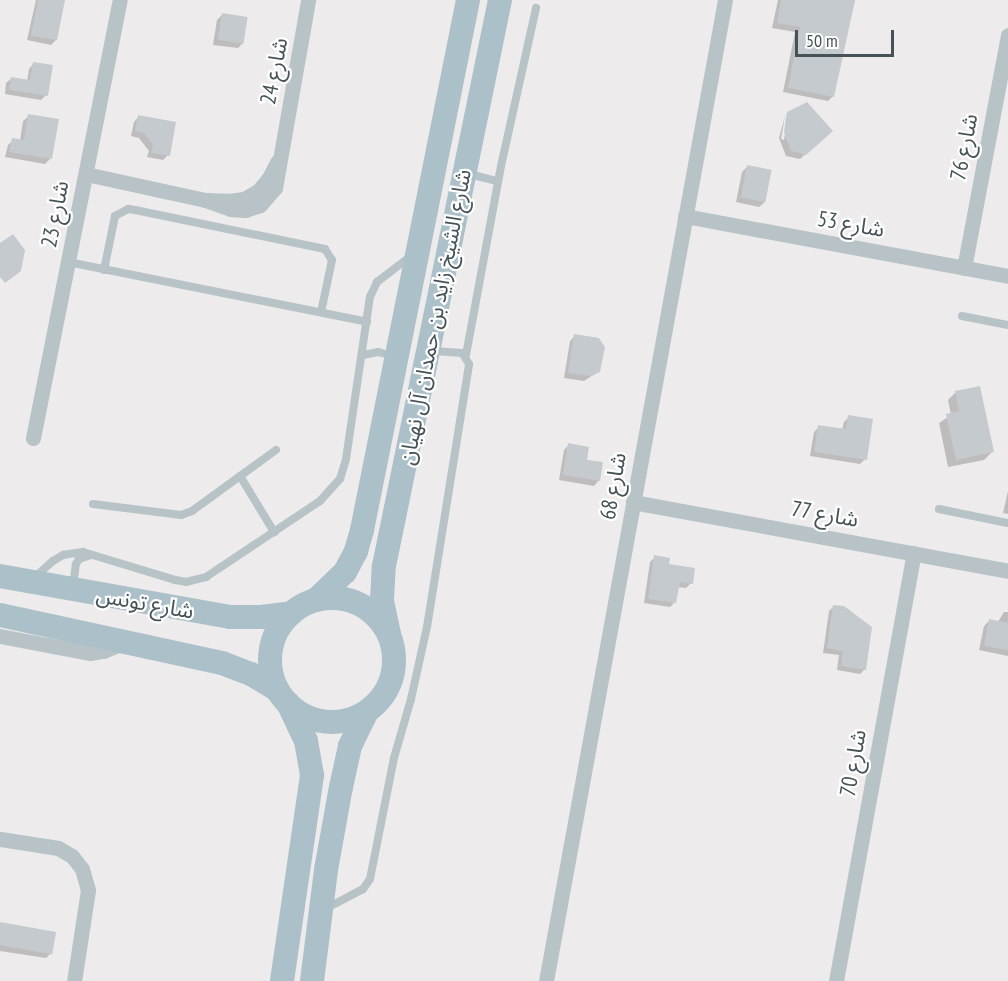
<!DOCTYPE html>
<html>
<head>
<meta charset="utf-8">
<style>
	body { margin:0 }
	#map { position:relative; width:1008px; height:981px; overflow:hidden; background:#eeebec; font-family:"PT Sans Narrow","Noto Sans Arabic",sans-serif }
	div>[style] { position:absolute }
	.shadow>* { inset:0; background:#0003 }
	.building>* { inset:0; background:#c5cace; transform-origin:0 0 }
	.lane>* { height:8px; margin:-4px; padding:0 4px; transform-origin:4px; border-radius:4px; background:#b7c3c7 }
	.street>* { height:15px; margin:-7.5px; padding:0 7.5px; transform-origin:7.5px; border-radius:7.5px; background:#b7c3c7 }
	.primary>* { height:24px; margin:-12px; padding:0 12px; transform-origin:12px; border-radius:12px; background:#acc0c9 }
	.primary>.ring { margin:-12px; padding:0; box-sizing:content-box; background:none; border:24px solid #acc0c9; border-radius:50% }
	span { translate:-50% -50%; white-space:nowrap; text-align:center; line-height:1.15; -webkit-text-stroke:4.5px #fff; paint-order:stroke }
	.street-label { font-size:22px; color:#455257 }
	.scale { position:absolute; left:795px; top:30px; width:99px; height:27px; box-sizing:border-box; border:3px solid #455257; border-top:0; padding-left:8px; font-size:18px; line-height:21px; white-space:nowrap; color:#455257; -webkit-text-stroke:4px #fff; paint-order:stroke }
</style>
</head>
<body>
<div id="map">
	<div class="shadow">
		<i style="clip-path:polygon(36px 0,53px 0,56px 40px,51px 45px,27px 40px)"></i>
		<i style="clip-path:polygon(778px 0,855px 0,833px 96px,828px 101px,783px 92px,795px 32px,772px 28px)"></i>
		<i style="clip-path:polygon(222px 15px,243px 43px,238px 48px,213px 45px,217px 20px)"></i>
		<i style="clip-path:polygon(34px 63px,46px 95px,41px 100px,5px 94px,6px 83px,12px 78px,27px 81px,29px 69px)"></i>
		<i style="clip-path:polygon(788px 114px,826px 136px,800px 159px,786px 156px,779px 138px,785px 116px,781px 139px,784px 140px)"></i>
		<i style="clip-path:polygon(29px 116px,50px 159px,45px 164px,5px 157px,8px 145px,13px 140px,20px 141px,23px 121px)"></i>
		<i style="clip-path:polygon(139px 116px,168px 155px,163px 160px,147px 157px,149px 151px,139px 138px,131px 136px,134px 122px)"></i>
		<i style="clip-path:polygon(747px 167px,771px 171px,765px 202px,759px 207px,736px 202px,742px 172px)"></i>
		<i style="clip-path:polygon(575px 336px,599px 371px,584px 381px,564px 378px,570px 341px)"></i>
		<i style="clip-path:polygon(956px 392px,992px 452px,984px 460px,948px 467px,939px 423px,951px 415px,948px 400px)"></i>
		<i style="clip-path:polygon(849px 417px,865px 459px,860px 464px,810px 456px,814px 432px,819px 427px,842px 430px,844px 422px)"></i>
		<i style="clip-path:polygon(569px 445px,599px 480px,594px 486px,559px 480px,564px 450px)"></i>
		<i style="clip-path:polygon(1008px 491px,1008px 514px,1003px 513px)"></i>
		<i style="clip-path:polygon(655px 557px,691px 583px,686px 588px,677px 587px,675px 602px,670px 607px,644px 603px,650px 562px)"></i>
		<i style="clip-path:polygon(834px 606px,865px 669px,860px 674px,837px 670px,839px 655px,823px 653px,829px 611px)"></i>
		<i style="clip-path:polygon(1004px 612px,1008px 612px,1008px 656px,979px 650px,984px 626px,989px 621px,998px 622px)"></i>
		<i style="clip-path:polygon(0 924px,51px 953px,46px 958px,0 951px)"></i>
	</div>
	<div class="building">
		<i style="clip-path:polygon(38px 0,65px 0,57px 40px,31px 36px)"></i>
		<i style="clip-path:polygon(781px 0,855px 0,834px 97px,788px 88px,800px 27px,777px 23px)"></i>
		<i style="left:222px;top:13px;width:26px;height:27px;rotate:9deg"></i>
		<i style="clip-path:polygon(33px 62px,53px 65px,48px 96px,9px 90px,11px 77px,30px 80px)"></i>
		<i style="clip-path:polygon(807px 102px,833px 131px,806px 155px,791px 151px,784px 132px,787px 112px)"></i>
		<i style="clip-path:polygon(28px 114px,59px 119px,52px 159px,9px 152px,12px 138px,24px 140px)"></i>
		<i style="clip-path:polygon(138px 115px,176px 122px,170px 156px,151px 153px,153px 145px,144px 133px,135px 131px)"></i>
		<i style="left:747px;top:165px;width:25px;height:33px;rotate:11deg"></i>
		<i style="clip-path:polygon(13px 234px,25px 250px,21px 271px,5px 283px,0 277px,0 243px)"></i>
		<i style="clip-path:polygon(574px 334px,599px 338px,605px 347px,600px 372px,591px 376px,568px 373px)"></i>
		<i style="clip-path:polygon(980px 386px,994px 452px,956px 460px,946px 414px,959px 411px,955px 391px)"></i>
		<i style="clip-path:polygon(848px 415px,873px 419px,867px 460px,814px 452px,818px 425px,846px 429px)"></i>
		<i style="clip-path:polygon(568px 443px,589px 447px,587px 460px,603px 462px,600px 481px,563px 475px)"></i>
		<i style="clip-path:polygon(654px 555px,670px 558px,669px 564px,695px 568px,693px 584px,680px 582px,676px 603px,648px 599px)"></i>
		<i style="clip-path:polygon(833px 605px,844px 606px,872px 627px,866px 670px,841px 666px,843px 651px,827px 648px)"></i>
		<i style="clip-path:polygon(989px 619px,1008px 623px,1008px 650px,984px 646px)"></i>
		<i style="left:0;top:922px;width:57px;height:23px;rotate:10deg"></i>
	</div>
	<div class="lane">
		<i style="left:469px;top:174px;width:30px;rotate:14deg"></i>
		<i style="left:68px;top:262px;width:305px;rotate:11.3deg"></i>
		<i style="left:104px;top:270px;width:55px;rotate:-78.5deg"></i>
		<i style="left:115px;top:216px;width:15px;rotate:-28deg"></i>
		<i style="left:128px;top:209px;width:7px;rotate:8deg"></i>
		<i style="left:135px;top:210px;width:194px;rotate:11.6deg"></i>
		<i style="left:325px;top:249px;width:13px;rotate:58deg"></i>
		<i style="left:332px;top:260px;width:53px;rotate:101.9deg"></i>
		<i style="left:962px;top:316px;width:47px;rotate:11.1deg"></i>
		<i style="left:363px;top:355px;width:15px;rotate:-11deg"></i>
		<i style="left:378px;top:352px;width:16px;rotate:15deg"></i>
		<i style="left:466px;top:355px;width:192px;rotate:-79.5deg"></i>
		<i style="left:501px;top:166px;width:162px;rotate:-77.5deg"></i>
		<i style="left:240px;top:476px;width:66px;rotate:58.7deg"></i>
		<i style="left:93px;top:504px;width:89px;rotate:7.1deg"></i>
		<i style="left:181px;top:515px;width:12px;rotate:-20deg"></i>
		<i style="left:192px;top:511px;width:104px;rotate:-36deg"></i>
		<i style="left:939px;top:509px;width:70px;rotate:11.5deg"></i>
		<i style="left:34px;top:578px;width:25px;rotate:-42deg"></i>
		<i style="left:53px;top:561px;width:12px;rotate:-31deg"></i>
		<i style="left:63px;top:555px;width:20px;rotate:-9deg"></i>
		<i style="left:83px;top:552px;width:96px;rotate:16.9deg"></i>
		<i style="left:175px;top:580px;width:11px;rotate:10deg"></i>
		<i style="left:186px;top:582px;width:21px;rotate:-14deg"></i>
		<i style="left:206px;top:577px;width:137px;rotate:-33.7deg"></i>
		<i style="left:320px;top:501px;width:30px;rotate:-48deg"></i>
		<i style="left:340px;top:479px;width:21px;rotate:-73deg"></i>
		<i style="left:346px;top:459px;width:164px;rotate:-81.6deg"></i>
		<i style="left:370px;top:297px;width:17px;rotate:-65deg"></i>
		<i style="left:377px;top:282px;width:43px;rotate:-37.4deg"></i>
		<i style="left:73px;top:587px;width:23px;rotate:-83deg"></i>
		<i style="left:76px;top:564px;width:6px;rotate:-59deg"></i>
		<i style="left:79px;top:559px;width:13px;rotate:-18deg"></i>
		<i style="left:327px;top:908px;width:41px;rotate:-27.8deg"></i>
		<i style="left:363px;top:889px;width:12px;rotate:-55deg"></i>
		<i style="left:370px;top:879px;width:123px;rotate:-78.8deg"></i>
		<i style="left:394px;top:758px;width:61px;rotate:-73.9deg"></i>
		<i style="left:411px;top:699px;width:74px;rotate:-77.5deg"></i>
		<i style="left:427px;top:627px;width:266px;rotate:-80.9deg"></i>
		<i style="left:469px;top:364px;width:13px;rotate:-122deg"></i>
		<i style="left:462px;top:353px;width:32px;rotate:-176deg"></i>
	</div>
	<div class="street">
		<i style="left:86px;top:174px;width:122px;rotate:12.3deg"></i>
		<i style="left:205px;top:200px;width:23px;rotate:2deg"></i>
		<i style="left:228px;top:201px;width:16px;rotate:-7deg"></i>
		<i style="left:244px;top:199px;width:16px;rotate:-30deg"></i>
		<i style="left:258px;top:191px;width:17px;rotate:-50deg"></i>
		<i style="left:269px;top:178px;width:18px;rotate:-63deg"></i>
		<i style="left:205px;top:200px;width:28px;rotate:19deg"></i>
		<i style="left:231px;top:209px;width:14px;rotate:4deg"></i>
		<i style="left:245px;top:210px;width:16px;rotate:-18deg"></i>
		<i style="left:260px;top:205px;width:23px;rotate:-49deg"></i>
		<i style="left:275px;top:188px;width:191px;rotate:-80deg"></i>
		<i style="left:685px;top:216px;width:329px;rotate:10.5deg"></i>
		<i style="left:964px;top:268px;width:237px;rotate:-79.3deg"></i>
		<i style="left:33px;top:438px;width:447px;rotate:-78.8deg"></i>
		<i style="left:633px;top:502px;width:381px;rotate:10.4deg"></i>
		<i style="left:0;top:636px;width:92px;rotate:10.7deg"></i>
		<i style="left:90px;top:653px;width:13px;rotate:-9deg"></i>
		<i style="left:103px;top:651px;width:24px;rotate:-22deg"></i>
		<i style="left:0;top:839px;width:59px;rotate:8.8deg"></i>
		<i style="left:58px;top:848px;width:16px;rotate:30deg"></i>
		<i style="left:72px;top:856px;width:16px;rotate:52deg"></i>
		<i style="left:82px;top:869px;width:22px;rotate:74deg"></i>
		<i style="left:88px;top:890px;width:92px;rotate:98.7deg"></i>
		<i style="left:546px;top:981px;width:997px;rotate:-79.66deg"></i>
		<i style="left:836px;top:981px;width:435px;rotate:-79.7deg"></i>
	</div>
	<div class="primary">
		<i style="left:0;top:576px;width:234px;rotate:10.1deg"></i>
		<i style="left:230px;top:617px;width:31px"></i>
		<i style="left:261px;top:617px;width:31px;rotate:-7deg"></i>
		<i class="ring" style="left:270px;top:598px;width:100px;height:100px"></i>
		<i style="left:316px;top:600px;width:40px;rotate:-44deg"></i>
		<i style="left:345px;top:572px;width:24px;rotate:-62deg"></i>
		<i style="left:356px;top:551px;width:22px;rotate:-74deg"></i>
		<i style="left:362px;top:530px;width:540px;rotate:-78.69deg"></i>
		<i style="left:0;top:615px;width:227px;rotate:12.2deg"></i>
		<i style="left:222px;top:663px;width:31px;rotate:21deg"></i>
		<i style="left:251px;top:674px;width:31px;rotate:31deg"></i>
		<i style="left:389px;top:634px;width:35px;rotate:-102deg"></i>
		<i style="left:382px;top:600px;width:34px;rotate:-87deg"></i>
		<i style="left:384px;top:566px;width:578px;rotate:-78.42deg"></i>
		<i style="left:282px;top:981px;width:208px;rotate:-81.7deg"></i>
		<i style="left:312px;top:775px;width:35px;rotate:-100deg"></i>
		<i style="left:306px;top:741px;width:42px;rotate:-115.3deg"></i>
		<i style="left:312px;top:981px;width:112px;rotate:-82.8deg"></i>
		<i style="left:326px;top:870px;width:84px;rotate:-79.8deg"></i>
		<i style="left:341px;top:787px;width:42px;rotate:-77.6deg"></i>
		<i style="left:350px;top:746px;width:37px;rotate:-64deg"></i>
	</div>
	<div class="street-label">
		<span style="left:274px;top:71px;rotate:-79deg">شارع 24</span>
		<span style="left:964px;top:147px;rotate:-79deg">شارع 76</span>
		<span style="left:55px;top:214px;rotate:-79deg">شارع 23</span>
		<span style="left:851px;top:224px;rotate:10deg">شارع 53</span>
		<span style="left:435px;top:317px;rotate:-79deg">شارع الشيخ زايد بن حمدان آل نهيان</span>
		<span style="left:613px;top:486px;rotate:-80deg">شارع 68</span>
		<span style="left:825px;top:514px;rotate:10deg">شارع 77</span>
		<span style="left:145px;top:603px;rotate:10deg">شارع تونس</span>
		<span style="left:853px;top:763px;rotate:-80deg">شارع 70</span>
	</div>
	<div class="scale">50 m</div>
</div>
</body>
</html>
